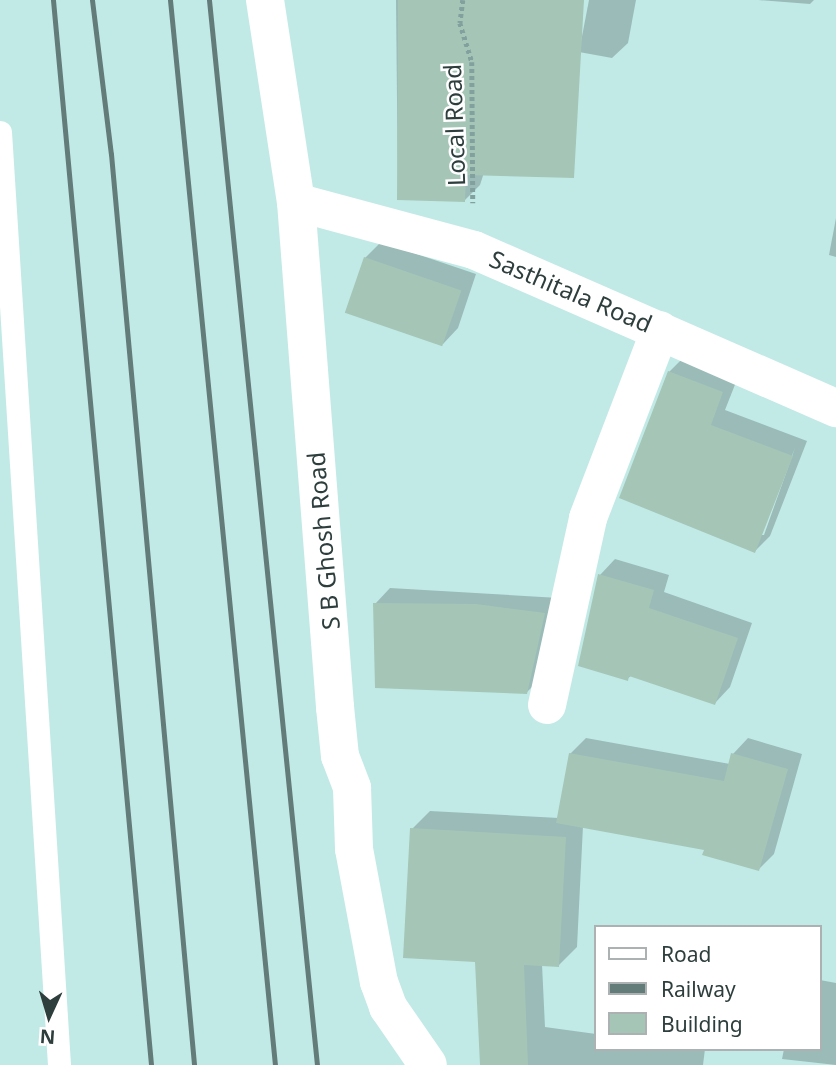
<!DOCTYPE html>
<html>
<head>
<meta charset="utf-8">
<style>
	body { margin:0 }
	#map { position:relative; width:836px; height:1065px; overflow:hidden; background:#c1eae7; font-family:"Noto Sans",sans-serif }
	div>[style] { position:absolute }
	.shadow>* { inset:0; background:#0003 }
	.building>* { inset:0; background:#a5c6b6; transform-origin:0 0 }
	.path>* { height:4.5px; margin-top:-2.25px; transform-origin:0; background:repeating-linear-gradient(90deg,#82a09e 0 3.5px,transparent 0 7px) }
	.service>* { height:23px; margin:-11.5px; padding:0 11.5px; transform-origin:11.5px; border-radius:11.5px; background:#fff }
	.minor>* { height:38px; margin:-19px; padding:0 19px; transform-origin:19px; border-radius:19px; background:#fff }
	.rail>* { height:5px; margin:-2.5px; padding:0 2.5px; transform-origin:2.5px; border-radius:2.5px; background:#637c7a }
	span { translate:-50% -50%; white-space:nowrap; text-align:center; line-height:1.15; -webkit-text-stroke:5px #fff; paint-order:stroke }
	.street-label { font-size:24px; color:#2e3e3d }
	.legend { position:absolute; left:594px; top:925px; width:228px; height:126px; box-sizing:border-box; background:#fff; border:2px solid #abb2b1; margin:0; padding:9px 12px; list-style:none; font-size:21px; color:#2e3e3d }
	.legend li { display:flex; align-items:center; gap:14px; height:35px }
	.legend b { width:35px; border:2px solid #abb2b1 }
	.north { position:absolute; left:14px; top:981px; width:70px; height:70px; -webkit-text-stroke:5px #fff; paint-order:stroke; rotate:184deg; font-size:19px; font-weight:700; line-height:28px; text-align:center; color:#2e3e3d }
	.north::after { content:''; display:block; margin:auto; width:24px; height:32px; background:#2e3e3d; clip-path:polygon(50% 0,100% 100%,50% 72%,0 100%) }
</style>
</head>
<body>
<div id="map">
	<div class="shadow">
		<i style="clip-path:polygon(396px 0,539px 0,480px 185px,465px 200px,398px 199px)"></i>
		<i style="clip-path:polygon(589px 0,636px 0,628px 43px,612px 58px,579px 52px)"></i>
		<i style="clip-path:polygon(758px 0,814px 0,810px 4px)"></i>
		<i style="clip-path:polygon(836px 218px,836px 257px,829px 255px)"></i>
		<i style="clip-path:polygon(381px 242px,476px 274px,458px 328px,443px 344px,365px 258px)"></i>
		<i style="clip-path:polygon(evenodd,684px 357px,738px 377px,725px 410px,807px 441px,770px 536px,755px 551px,669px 372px,684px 357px,795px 448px,764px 535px,760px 535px,795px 448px)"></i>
		<i style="clip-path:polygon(615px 559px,669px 575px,664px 592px,752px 623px,730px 687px,715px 703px,632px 675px,627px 679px,600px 575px)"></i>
		<i style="clip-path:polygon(390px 588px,559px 598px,542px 677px,526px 693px,375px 604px)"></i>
		<i style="clip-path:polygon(586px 738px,730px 764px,733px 754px,748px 738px,802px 754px,774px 854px,758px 870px,706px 848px,583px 826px,577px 947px,559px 965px,542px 964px,545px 1027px,596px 1034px,596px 1049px,705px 1049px,703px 1065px,482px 1065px,477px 961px,412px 829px,430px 811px,559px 818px,570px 754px)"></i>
		<i style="clip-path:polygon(820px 980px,836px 983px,836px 1065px,782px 1059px,784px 1049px,820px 1049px)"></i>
	</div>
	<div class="building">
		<i style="clip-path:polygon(398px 0,584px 0,574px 178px,466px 175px,465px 202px,397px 200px)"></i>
		<i style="left:364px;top:257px;width:103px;height:59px;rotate:19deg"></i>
		<i style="clip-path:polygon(668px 371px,723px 392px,711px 425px,793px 456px,755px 553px,619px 498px)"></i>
		<i style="clip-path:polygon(598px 574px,654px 590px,649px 608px,738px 638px,715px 705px,629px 676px,628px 681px,578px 666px)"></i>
		<i style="clip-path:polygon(373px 603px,476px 604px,545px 613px,527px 694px,375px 688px)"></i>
		<i style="clip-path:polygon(569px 753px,724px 781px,731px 753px,788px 769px,759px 871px,702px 855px,704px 850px,556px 823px)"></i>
		<i style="clip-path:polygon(410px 828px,566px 837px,559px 967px,524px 965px,528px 1065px,480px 1065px,475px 962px,403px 958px)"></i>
	</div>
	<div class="path">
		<i style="left:463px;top:0;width:23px;rotate:97deg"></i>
		<i style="left:460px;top:23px;width:41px;rotate:72.9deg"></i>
		<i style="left:472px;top:62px;width:141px;rotate:89.6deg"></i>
	</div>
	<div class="service">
		<i style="left:0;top:132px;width:935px;rotate:86.38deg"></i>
	</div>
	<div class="minor">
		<i style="left:265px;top:0;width:204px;rotate:81.3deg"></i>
		<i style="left:296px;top:202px;width:507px;rotate:85.58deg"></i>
		<i style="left:335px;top:707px;width:49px;rotate:84.2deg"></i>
		<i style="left:340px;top:756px;width:34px;rotate:69deg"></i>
		<i style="left:352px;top:788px;width:61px;rotate:88.1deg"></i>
		<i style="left:354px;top:849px;width:135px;rotate:79.4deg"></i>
		<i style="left:379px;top:982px;width:27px;rotate:70deg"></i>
		<i style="left:388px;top:1007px;width:70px;rotate:55.4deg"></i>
		<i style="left:296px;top:202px;width:184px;rotate:15.1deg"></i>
		<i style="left:474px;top:250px;width:395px;rotate:23.6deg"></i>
		<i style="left:547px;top:705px;width:191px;rotate:-77.6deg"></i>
		<i style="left:588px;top:518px;width:201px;rotate:-69deg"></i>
	</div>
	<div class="rail">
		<i style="left:53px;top:0;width:1069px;rotate:84.74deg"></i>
		<i style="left:92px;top:0;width:155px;rotate:83deg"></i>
		<i style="left:111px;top:154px;width:915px;rotate:84.79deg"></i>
		<i style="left:170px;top:0;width:1070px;rotate:84.37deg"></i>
		<i style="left:209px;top:0;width:1070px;rotate:84.21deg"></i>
	</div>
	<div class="street-label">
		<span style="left:454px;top:125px;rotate:-92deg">Local Road</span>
		<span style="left:571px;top:291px;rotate:23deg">Sasthitala Road</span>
		<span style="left:323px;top:541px;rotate:-95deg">S B Ghosh Road</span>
	</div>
	<ul class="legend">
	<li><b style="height:9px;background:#fff"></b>Road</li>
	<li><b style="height:9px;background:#637c7a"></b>Railway</li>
	<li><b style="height:19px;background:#a5c6b6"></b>Building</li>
	</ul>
	<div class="north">N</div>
</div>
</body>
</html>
